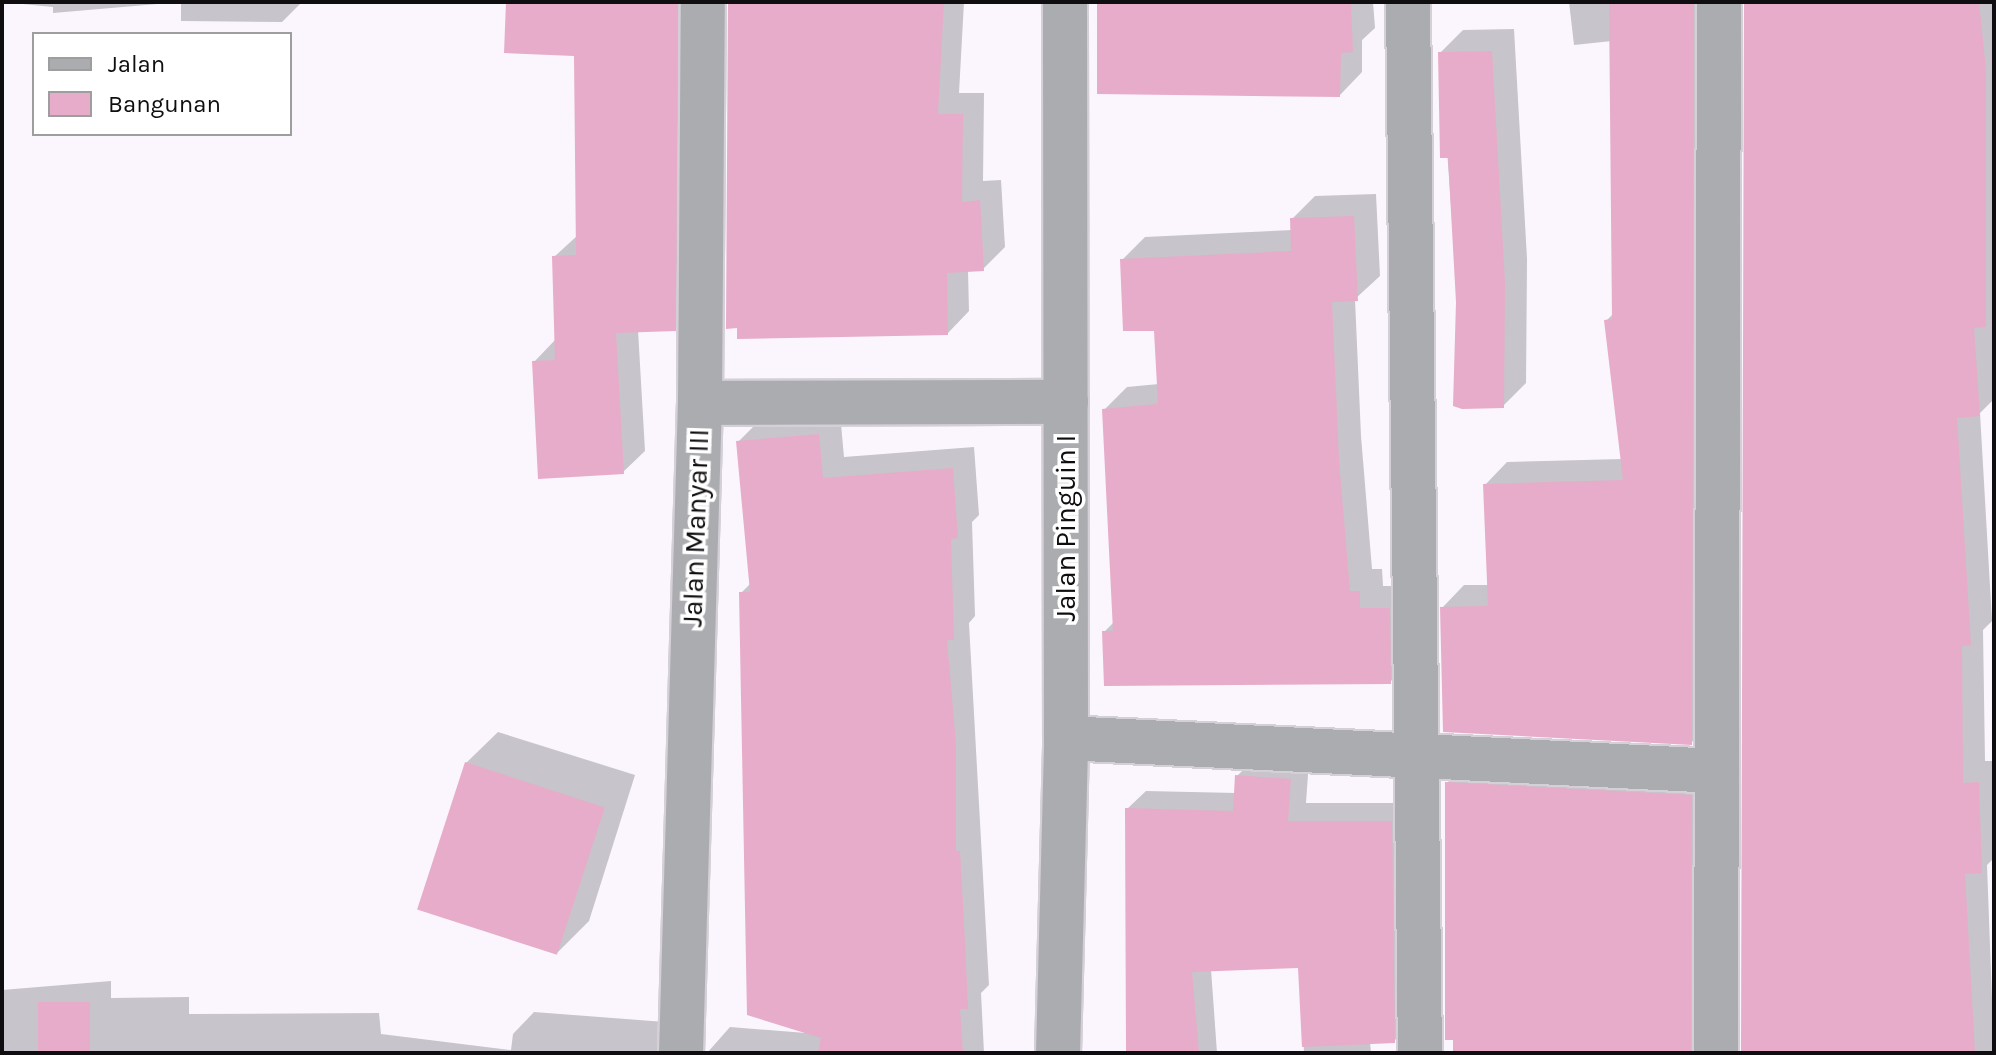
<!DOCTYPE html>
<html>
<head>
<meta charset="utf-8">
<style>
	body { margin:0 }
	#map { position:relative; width:1996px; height:1055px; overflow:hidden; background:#fbf5fe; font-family:Karla,sans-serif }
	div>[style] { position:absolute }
	.shadow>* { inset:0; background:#0003 }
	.building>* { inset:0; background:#e7acc9; transform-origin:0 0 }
	.roads { filter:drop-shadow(2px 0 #d5d0d8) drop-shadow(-2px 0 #d5d0d8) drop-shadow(0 2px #d5d0d8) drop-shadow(0 -2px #d5d0d8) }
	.minor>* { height:44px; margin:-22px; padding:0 22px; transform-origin:22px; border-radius:22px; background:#abacb0 }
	span { translate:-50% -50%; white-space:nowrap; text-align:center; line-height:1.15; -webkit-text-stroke:7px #fff; paint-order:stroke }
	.street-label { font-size:28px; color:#0f0d10 }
	.frame { position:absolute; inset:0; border:4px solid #0f0d10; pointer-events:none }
	.legend { position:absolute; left:32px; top:32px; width:260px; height:104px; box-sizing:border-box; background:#fff; border:2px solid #9f9e9f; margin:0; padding:10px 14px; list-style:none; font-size:24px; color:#0f0d10 }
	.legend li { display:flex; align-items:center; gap:16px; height:40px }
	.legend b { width:40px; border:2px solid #9f9e9f }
</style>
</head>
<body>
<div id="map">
	<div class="shadow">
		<i style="clip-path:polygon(2px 2px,302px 2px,282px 22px,181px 21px,181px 2px,53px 13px,53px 7px)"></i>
		<i style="clip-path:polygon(508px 2px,699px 2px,696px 307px,675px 329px,638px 330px,645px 451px,623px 472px,534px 362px,556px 339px,554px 257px,578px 235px,576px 54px)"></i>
		<i style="clip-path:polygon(730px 2px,964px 2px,959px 93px,984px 93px,983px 181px,1001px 180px,1005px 247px,983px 269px,968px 270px,969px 311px,948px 333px)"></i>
		<i style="clip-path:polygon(1099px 2px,1373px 2px,1375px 28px,1362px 40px,1362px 72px,1340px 95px)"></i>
		<i style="clip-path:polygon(1569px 2px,1715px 2px,1713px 720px,1691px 743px,1442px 608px,1464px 585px,1489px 585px,1485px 485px,1507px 462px,1623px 459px,1606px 321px,1614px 313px,1612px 41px,1574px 45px)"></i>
		<i style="clip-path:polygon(1746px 2px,1994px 2px,1994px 399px,1980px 413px,1992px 621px,1983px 630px,1985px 761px,1994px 761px,1994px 858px,1987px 865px,1994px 1053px,1743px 1053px)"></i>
		<i style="clip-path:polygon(1514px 29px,1527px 259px,1526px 383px,1503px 406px,1458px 302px,1440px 53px,1463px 30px)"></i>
		<i style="clip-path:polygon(1376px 194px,1380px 276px,1355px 299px,1361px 436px,1372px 569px,1382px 569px,1383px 586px,1412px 586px,1413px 659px,1390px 682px,1104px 632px,1115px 621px,1104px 410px,1127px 387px,1159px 384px,1156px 329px,1122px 260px,1145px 237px,1293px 230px,1292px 219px,1315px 196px)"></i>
		<i style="clip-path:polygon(840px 413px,844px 457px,974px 447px,979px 515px,972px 522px,975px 616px,969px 623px,989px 985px,981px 993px,984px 1053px,707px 1053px,730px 1027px,806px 1033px,741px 593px,751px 583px,738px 442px,760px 420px)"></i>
		<i style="clip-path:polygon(498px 732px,635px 775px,589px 921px,558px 952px,466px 763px)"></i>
		<i style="clip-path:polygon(1256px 757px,1309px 761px,1306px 803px,1410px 803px,1413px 1022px,1394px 1041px,1370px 1042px,1371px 1053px,1304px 1053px,1300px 966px,1211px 969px,1217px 1053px,1127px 1053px,1127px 809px,1146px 791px,1236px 793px,1237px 776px)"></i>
		<i style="clip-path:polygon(1469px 761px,1713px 773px,1732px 1053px,1455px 1053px,1447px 783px)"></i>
		<i style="clip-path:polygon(111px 981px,111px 998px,189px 997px,189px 1014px,379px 1013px,381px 1034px,511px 1050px,513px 1034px,534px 1012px,678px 1023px,696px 1053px,2px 1053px,2px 990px)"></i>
	</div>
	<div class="building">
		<i style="clip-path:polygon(506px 2px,678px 2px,676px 331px,616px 333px,624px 474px,538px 479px,532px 361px,555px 360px,552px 256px,576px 255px,574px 56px,504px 53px)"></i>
		<i style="clip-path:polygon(728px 2px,944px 2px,938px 114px,963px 114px,962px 202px,980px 200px,984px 271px,947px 273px,948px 335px,737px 339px,737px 328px,726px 329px)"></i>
		<i style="clip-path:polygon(1097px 2px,1351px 2px,1353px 52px,1341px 53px,1340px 97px,1097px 94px)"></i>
		<i style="clip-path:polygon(1609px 2px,1694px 2px,1692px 745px,1443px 732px,1440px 607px,1488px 606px,1483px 484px,1623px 480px,1604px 320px,1612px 319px)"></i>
		<i style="clip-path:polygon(1744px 2px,1979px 2px,1986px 70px,1986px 327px,1974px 328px,1980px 416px,1957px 418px,1971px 645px,1962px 646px,1963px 783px,1979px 782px,1982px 873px,1965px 874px,1975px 1053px,1741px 1053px)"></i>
		<i style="clip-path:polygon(1492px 51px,1505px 283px,1504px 408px,1462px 409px,1453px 406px,1456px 302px,1448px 158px,1440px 158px,1438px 52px)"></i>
		<i style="clip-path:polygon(1354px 216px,1358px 301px,1332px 302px,1339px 460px,1350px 591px,1360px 591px,1360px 608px,1390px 608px,1391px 684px,1104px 686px,1102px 631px,1113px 631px,1102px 409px,1158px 404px,1154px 331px,1123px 331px,1120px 259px,1291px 251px,1290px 218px)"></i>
		<i style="clip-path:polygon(819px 434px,823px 478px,953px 468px,958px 538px,951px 539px,954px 640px,947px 640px,956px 744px,956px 851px,960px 851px,964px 923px,968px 1009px,960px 1009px,963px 1053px,818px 1053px,821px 1038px,747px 1015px,739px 592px,750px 592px,736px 441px)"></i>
		<i style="left:465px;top:762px;width:147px;height:155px;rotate:18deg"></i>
		<i style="clip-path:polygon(1235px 775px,1291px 779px,1288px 821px,1392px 821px,1395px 1043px,1302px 1047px,1298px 968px,1192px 972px,1199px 1053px,1126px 1053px,1125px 808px,1233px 811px)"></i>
		<i style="clip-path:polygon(1445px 782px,1692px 795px,1691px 1053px,1453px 1053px,1453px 1040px,1445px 1040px)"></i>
		<i style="left:38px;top:1002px;width:52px;height:51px"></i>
	</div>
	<div class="roads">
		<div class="minor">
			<i style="left:1408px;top:2px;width:1051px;rotate:89.35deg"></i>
			<i style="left:700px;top:403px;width:366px;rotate:-0.2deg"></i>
			<i style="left:1066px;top:738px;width:652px;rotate:2.9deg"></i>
			<i style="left:681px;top:1053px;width:650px;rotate:-88.33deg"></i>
			<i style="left:700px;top:403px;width:401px;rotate:-89.6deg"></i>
			<i style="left:1058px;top:1053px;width:315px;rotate:-88.5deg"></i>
			<i style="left:1066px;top:738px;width:736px;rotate:-90.08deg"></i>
			<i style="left:1716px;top:1053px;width:1051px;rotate:-89.84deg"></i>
		</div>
	</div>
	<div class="street-label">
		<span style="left:696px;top:528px;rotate:-88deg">Jalan Manyar III</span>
		<span style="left:1066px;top:528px;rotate:-90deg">Jalan Pinguin I</span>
	</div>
	<div class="frame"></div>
	<ul class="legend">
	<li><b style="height:10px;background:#abacb0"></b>Jalan</li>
	<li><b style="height:22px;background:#e7acc9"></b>Bangunan</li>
	</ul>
</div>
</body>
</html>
